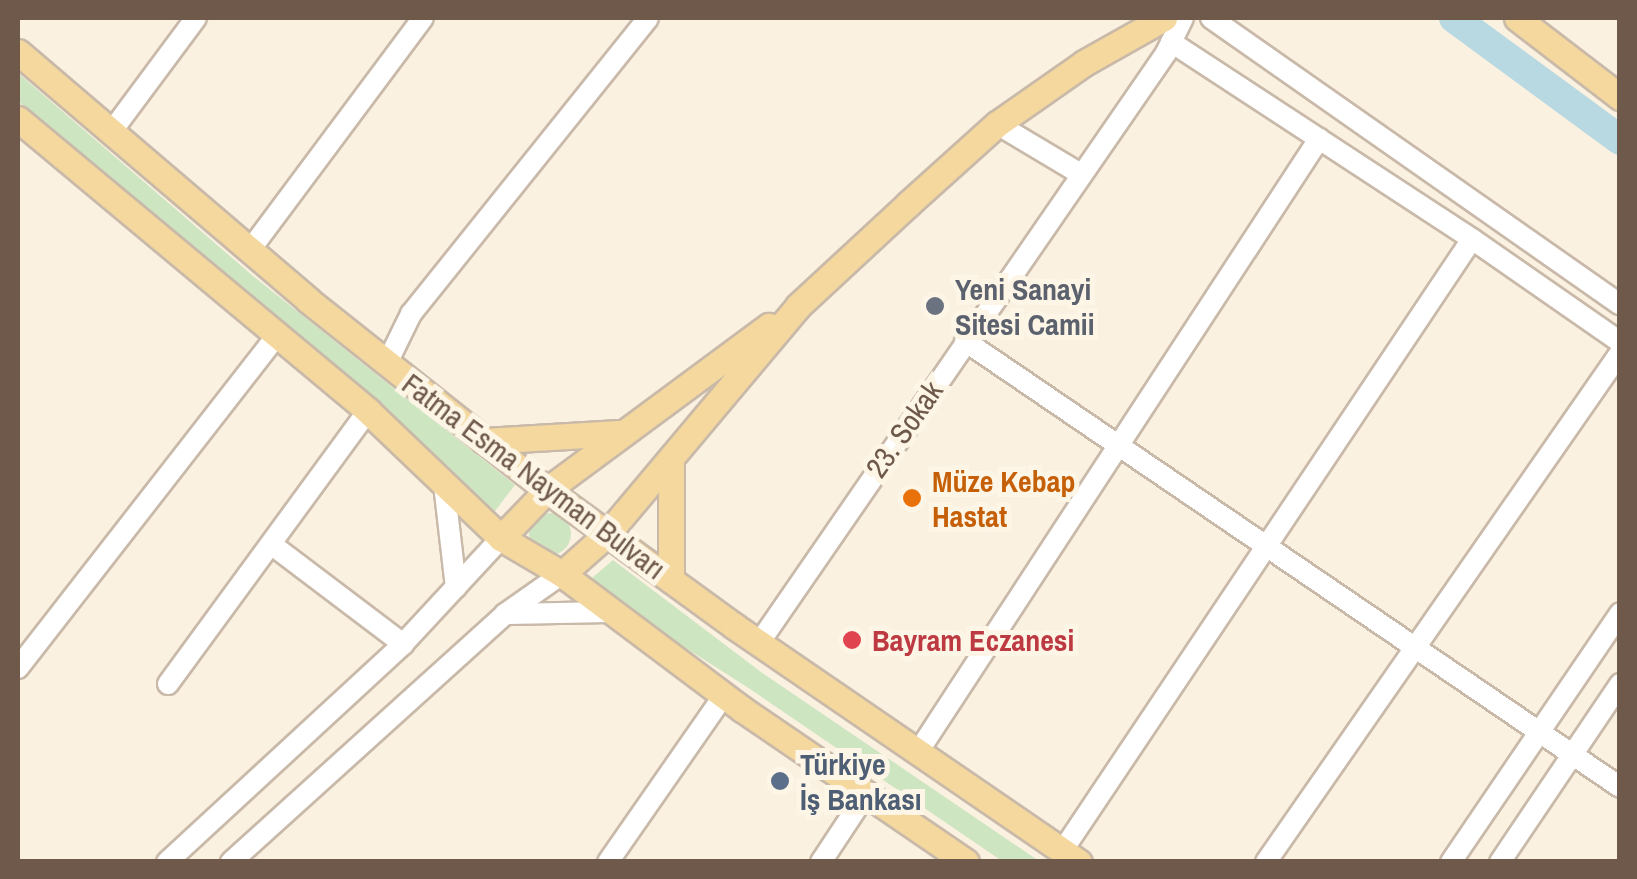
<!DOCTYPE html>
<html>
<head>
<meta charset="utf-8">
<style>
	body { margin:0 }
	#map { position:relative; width:1637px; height:879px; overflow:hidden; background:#faf1e1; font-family:"Archivo Narrow",sans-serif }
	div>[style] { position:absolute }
	.green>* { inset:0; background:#cee5c1 }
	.round { border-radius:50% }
	.river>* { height:30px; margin:-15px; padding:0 15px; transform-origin:15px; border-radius:15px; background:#b8d9e1 }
	.roads { filter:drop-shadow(2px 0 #c9b9a9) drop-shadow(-2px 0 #c9b9a9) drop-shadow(0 2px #c9b9a9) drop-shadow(0 -2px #c9b9a9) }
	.minor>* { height:20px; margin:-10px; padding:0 10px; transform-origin:10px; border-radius:10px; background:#fff }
	.major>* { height:25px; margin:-12.5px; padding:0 12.5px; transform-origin:12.5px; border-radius:12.5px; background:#f4d89e }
	.dots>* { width:28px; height:28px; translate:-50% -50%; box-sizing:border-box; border:5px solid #fdf5e6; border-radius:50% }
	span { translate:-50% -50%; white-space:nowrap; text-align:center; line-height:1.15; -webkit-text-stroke:10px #fdf5e6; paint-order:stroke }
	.worship-label { font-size:30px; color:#5b616d; font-weight:700 }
	.left { translate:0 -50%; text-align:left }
	.street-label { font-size:30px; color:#6e594a }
	.food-label { font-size:30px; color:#c56008; font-weight:700 }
	.health-label { font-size:30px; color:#be3a42; font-weight:700 }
	.service-label { font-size:30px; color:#4e5e75; font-weight:700 }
	.frame { position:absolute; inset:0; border:20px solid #6e594a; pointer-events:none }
</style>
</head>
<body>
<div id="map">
	<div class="green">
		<i style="clip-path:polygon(18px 73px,253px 276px,515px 485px,491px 516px,18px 101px)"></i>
		<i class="round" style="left:529px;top:513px;width:42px;height:42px"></i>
		<i style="clip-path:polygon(613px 560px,761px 672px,1039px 861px,1002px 861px,747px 687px,585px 584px)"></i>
	</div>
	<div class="river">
		<i style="left:1454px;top:18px;width:206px;rotate:36.3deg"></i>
	</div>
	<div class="roads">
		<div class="minor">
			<i style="left:1211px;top:18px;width:499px;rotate:35deg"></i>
			<i style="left:1171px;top:42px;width:360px;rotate:33.2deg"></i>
			<i style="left:1472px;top:239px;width:180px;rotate:34.8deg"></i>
			<i style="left:997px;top:124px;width:98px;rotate:30.8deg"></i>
			<i style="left:112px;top:131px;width:141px;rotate:-53.4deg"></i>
			<i style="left:250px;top:250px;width:289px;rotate:-53.3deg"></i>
			<i style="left:965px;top:341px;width:792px;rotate:34.25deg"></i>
			<i style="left:387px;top:363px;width:55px;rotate:-63.9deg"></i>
			<i style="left:411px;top:314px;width:379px;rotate:-51.3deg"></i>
			<i style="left:444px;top:484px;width:104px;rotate:83.4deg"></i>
			<i style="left:271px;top:544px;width:166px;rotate:37.1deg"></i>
			<i style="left:505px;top:614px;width:107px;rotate:-1.1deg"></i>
			<i style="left:759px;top:643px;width:717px;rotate:-55.4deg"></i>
			<i style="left:1166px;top:53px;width:39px;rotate:-64deg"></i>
			<i style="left:18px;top:668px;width:420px;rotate:-52.1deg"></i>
			<i style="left:168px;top:684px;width:338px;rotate:-53.8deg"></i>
			<i style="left:918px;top:752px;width:733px;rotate:-56.81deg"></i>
			<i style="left:1063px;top:850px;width:735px;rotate:-56.2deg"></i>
			<i style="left:167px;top:862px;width:321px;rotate:-42.7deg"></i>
			<i style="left:403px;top:644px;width:144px;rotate:-47.2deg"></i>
			<i style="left:231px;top:862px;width:370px;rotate:-42.1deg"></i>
			<i style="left:505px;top:614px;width:70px;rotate:-35.1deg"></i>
			<i style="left:608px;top:862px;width:203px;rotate:-55.2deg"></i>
			<i style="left:821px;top:862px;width:82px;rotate:-56.5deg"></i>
			<i style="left:1266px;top:862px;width:620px;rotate:-55.18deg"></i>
			<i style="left:1451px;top:862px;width:301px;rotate:-55.8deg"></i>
			<i style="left:1500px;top:862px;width:215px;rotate:-56deg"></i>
		</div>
		<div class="major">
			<i style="left:1517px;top:18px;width:130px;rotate:37.5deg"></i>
			<i style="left:18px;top:52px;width:382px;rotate:40.5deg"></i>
			<i style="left:308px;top:300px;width:305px;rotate:38.5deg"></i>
			<i style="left:547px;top:490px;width:231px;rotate:36deg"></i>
			<i style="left:734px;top:626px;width:418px;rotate:34.4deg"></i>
			<i style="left:18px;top:119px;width:456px;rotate:39.8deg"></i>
			<i style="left:368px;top:411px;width:184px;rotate:43.7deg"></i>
			<i style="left:501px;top:538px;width:71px;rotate:30.5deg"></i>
			<i style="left:562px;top:574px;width:225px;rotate:36.9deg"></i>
			<i style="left:742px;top:709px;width:271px;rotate:34.3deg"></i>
			<i style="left:484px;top:441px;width:135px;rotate:-3.4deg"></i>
			<i style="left:671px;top:458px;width:122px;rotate:90deg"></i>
			<i style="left:501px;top:538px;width:66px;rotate:-46.2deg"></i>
			<i style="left:547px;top:490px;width:276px;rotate:-36.5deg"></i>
			<i style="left:562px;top:574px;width:60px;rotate:-41.6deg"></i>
			<i style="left:607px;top:534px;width:297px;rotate:-50deg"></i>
			<i style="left:798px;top:306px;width:150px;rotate:-42.8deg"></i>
			<i style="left:908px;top:204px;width:120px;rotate:-42deg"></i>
			<i style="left:997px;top:124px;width:106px;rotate:-35deg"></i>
			<i style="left:1084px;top:63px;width:92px;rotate:-29.4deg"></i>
		</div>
	</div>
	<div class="dots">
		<i style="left:935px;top:306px;background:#6b7280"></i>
		<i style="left:912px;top:498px;background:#e8710a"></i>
		<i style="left:852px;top:640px;background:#e0444e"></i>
		<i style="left:780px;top:781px;background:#5c6f8a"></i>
	</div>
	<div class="worship-label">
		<span class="left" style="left:955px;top:306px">Yeni Sanayi<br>Sitesi Camii</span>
	</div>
	<div class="street-label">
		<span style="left:904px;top:429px;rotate:-55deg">23. Sokak</span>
		<span style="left:534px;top:476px;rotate:37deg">Fatma Esma Nayman Bulvarı</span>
	</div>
	<div class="food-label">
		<span class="left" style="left:932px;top:498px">Müze Kebap<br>Hastat</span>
	</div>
	<div class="health-label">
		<span class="left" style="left:872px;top:640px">Bayram Eczanesi</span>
	</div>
	<div class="service-label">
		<span class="left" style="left:800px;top:781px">Türkiye<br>İş Bankası</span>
	</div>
	<div class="frame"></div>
</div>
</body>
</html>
